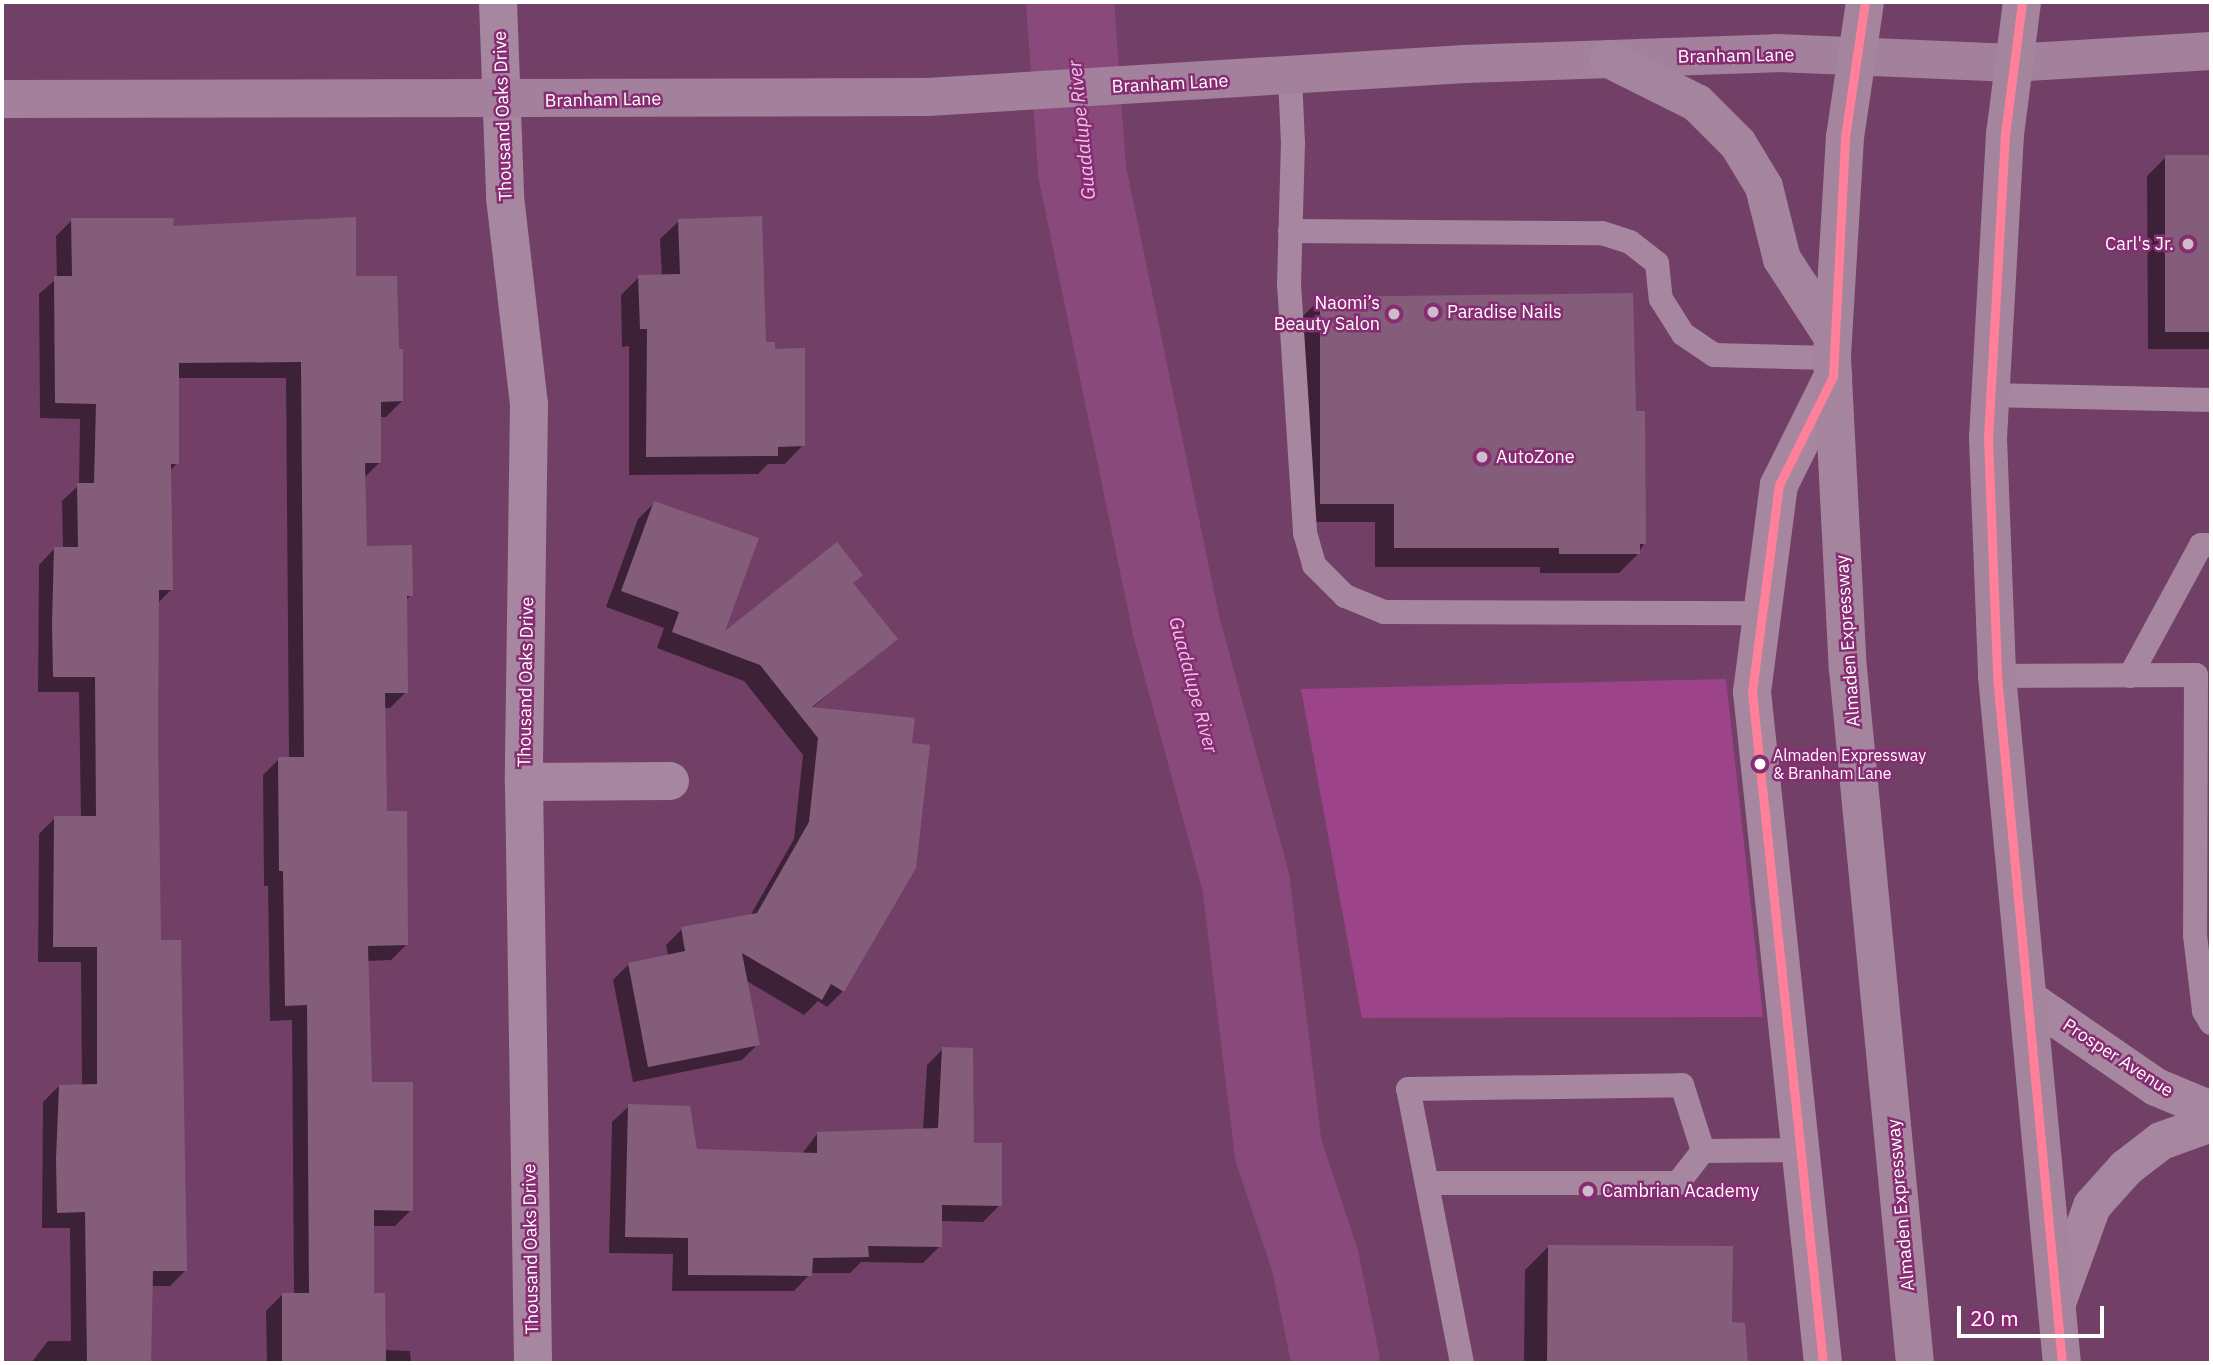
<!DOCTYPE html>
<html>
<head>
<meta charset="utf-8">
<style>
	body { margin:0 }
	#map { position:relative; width:2213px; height:1365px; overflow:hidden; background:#724067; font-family:"IBM Plex Sans",sans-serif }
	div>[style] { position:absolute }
	.green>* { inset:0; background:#9d438a }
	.shadow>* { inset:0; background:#0007 }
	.river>* { height:88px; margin:-44px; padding:0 44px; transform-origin:44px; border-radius:44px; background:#89497a }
	.building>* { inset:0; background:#845d7b; transform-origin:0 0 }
	.service>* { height:24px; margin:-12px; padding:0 12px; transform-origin:12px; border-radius:12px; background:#a787a0 }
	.minor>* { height:38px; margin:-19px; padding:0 19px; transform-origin:19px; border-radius:19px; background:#a787a0 }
	.secondary>* { height:38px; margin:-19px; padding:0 19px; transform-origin:19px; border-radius:19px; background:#a3819c }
	.primary>* { height:38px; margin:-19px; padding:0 19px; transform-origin:19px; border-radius:19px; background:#a5859e }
	.bus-1>* { height:9px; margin:-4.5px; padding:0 4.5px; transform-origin:4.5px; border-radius:4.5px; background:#ff8098 }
	.dots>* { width:19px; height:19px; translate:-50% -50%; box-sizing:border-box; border:4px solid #872b73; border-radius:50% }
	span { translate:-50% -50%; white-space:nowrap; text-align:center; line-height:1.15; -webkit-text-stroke:5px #872b73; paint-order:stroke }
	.bus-label { font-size:16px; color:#fff }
	.left { translate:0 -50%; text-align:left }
	.street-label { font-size:18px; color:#fff }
	.poi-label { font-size:18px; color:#fff }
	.right { translate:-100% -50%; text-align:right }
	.water-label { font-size:19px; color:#efc3e6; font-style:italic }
	.frame { position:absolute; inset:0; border:4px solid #fff; pointer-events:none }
	.scale { position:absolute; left:1957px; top:1306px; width:147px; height:32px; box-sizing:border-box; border:4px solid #fff; border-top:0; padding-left:9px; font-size:21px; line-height:24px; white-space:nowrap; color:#fff; -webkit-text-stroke:5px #872b73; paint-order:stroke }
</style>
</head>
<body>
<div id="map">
	<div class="green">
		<i style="clip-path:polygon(1726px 679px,1763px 1017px,1362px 1018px,1301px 689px)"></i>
	</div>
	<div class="shadow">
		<i style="clip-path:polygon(2166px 157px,2211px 157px,2211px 349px,2148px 349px,2147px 176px)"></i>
		<i style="clip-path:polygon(72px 220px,171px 227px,355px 278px,402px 401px,386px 417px,379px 417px,380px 462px,364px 478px,366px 548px,411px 595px,405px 601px,406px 692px,390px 708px,383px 708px,385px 813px,407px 944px,391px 960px,367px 961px,370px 1084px,411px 1210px,395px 1226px,372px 1226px,372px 1295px,384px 1350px,410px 1351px,411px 1363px,267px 1363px,266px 1311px,282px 1295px,294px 1295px,292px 1020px,270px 1021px,268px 886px,264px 886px,263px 775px,279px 759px,289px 759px,286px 378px,177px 378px,177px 463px,170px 471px,172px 589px,158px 603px,156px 736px,160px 942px,186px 1270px,170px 1286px,151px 1286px,150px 1363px,31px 1363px,48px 1341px,71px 1341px,70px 1228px,42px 1228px,43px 1102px,59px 1086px,82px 1086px,81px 962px,38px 962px,39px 834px,55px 818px,81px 818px,79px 692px,38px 692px,39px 565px,54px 549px,63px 549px,62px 501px,79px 485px,80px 419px,40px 418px,39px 294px,57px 278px,56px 236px)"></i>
		<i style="clip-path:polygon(679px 221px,764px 344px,803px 445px,785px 464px,768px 464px,758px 474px,629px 475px,629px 346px,622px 347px,621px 295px,639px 277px,662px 277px,660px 239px)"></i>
		<i style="clip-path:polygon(1320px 299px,1634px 412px,1644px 544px,1638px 554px,1619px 573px,1540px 573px,1540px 567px,1375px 567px,1375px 522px,1301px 522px,1301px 318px)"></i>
		<i style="clip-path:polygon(654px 503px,721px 636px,852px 584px,895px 639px,812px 708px,913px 719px,843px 991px,827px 1007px,818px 1001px,804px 1015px,745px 980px,758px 1044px,742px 1060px,633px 1082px,613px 980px,629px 964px,668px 956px,666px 945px,682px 929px,750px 916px,794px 839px,803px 755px,744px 681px,657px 648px,664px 628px,606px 607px,638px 519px)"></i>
		<i style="clip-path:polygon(943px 1049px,972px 1144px,1000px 1205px,983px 1222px,940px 1221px,940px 1246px,923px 1263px,861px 1262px,850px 1273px,811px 1273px,794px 1291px,672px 1291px,673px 1254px,609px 1253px,612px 1122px,629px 1106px,695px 1151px,801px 1155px,817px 1134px,923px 1130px,927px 1065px)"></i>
		<i style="clip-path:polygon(1548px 1247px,1731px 1324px,1744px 1325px,1746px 1363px,1524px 1363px,1525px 1270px)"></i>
	</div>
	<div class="river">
		<i style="left:1070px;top:2px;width:169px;rotate:85.9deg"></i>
		<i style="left:1082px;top:171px;width:464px;rotate:78.3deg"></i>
		<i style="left:1176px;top:625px;width:267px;rotate:74.8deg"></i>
		<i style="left:1246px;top:883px;width:268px;rotate:83.1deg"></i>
		<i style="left:1278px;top:1149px;width:117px;rotate:71.6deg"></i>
		<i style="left:1315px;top:1260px;width:105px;rotate:78.5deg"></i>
	</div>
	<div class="building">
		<i style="left:2211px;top:155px;width:177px;height:46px;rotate:90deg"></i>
		<i style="clip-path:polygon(762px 216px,766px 342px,775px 342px,775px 349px,805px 348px,805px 446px,778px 447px,778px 456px,646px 457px,647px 329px,640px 329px,638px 275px,680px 274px,678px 219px)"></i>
		<i style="clip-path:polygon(356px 217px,356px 276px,397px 276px,399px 349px,403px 349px,403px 401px,381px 402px,381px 463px,365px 463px,367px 546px,412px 545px,413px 596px,407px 596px,408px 693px,385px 693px,387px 811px,407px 811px,408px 945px,368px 946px,372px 1082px,413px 1082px,413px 1211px,374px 1210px,374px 1293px,385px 1293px,386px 1363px,282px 1363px,282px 1293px,309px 1293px,307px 1005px,285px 1006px,283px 871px,279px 871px,278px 757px,304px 757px,301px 362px,179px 363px,179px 464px,171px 464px,173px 590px,159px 590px,158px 736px,161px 940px,181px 940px,187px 1271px,153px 1271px,151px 1363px,87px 1363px,85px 1212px,57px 1213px,56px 1159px,59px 1085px,97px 1084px,97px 947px,53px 947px,54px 816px,96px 816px,95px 677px,53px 677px,52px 623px,54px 547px,78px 547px,77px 483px,94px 483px,96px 404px,55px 403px,54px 276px,72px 276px,71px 218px,174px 218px,173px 226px)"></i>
		<i style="clip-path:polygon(1633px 293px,1636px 411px,1645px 411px,1646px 544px,1640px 544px,1640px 554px,1559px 554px,1559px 548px,1394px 548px,1394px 504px,1320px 504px,1320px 297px)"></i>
		<i style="clip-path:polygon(654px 501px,759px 538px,725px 631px,837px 542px,863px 575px,853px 583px,898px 639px,812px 707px,915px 718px,912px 743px,930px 745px,916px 868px,844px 992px,831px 984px,822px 1000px,742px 953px,760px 1045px,648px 1067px,628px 963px,685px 951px,681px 927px,757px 913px,809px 822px,818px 738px,760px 665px,672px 632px,679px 612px,621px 591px)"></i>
		<i style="clip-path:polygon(942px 1047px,973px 1048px,974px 1143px,1002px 1143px,1002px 1206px,942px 1205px,942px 1247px,868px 1246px,869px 1257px,813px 1258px,812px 1276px,688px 1275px,688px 1238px,625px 1237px,628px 1104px,690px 1106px,697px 1149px,817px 1153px,817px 1132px,938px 1128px)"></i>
		<i style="clip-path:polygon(1548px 1245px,1733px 1246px,1732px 1322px,1745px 1323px,1748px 1363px,1547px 1363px)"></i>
	</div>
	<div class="service">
		<i style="left:1290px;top:77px;width:65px;rotate:87.4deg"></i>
		<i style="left:1293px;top:142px;width:142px;rotate:91.6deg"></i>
		<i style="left:1289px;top:284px;width:250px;rotate:86.3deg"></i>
		<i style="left:1305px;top:533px;width:33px;rotate:74deg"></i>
		<i style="left:1314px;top:565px;width:44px;rotate:45deg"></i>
		<i style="left:1345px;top:596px;width:42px;rotate:22.3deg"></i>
		<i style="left:1384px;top:612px;width:375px;rotate:0.2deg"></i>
		<i style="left:1290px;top:231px;width:312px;rotate:0.4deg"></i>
		<i style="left:1602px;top:233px;width:29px;rotate:18deg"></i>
		<i style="left:1630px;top:242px;width:34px;rotate:38deg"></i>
		<i style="left:1657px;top:263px;width:36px;rotate:84deg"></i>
		<i style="left:1661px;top:299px;width:41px;rotate:57.8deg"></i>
		<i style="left:1683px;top:334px;width:37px;rotate:34deg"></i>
		<i style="left:1714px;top:355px;width:118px;rotate:1.5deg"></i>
		<i style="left:1987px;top:395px;width:224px;rotate:1.3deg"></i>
		<i style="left:1997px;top:676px;width:199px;rotate:-0.3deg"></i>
		<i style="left:2196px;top:675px;width:260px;rotate:90.2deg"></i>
		<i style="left:2195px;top:935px;width:77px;rotate:83.2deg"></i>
		<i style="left:2204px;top:1011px;width:14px;rotate:60deg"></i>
		<i style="left:2130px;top:676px;width:149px;rotate:-61.5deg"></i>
		<i style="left:2201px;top:545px;width:10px"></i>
		<i style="left:1427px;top:1183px;width:251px"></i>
		<i style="left:1678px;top:1183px;width:41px;rotate:-52deg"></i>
		<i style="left:1462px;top:1363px;width:279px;rotate:-101.1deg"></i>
		<i style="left:1408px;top:1089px;width:274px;rotate:-0.8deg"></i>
		<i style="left:1682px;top:1085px;width:69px;rotate:72.3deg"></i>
		<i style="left:1703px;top:1151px;width:96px;rotate:-0.6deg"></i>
	</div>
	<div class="minor">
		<i style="left:498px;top:2px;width:195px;rotate:87.9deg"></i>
		<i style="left:505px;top:197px;width:208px;rotate:83.4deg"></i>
		<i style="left:529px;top:404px;width:378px;rotate:90.8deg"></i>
		<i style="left:524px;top:782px;width:581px;rotate:89.11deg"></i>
		<i style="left:524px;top:782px;width:146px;rotate:-0.4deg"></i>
		<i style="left:2028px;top:999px;width:155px;rotate:34.5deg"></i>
		<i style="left:2156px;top:1087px;width:60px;rotate:22.7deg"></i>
		<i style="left:2058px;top:1300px;width:100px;rotate:-70.1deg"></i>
		<i style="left:2092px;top:1206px;width:51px;rotate:-48.2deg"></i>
		<i style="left:2126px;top:1168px;width:44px;rotate:-37.6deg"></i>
		<i style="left:2161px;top:1141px;width:53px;rotate:-19.8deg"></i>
		<i style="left:1823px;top:1363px;width:675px;rotate:-96.04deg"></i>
		<i style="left:1752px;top:692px;width:209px;rotate:-82.6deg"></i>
		<i style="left:1779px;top:485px;width:122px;rotate:-63.6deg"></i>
	</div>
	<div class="secondary">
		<i style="left:2px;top:99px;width:926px;rotate:-0.12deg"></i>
		<i style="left:928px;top:97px;width:538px;rotate:-3.52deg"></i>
		<i style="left:1465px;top:64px;width:311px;rotate:-2deg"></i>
		<i style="left:1776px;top:53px;width:237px;rotate:2.4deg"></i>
		<i style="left:2013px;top:63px;width:198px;rotate:-3.5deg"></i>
	</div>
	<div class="primary">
		<i style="left:1865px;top:2px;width:136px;rotate:98.4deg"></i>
		<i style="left:1845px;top:137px;width:221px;rotate:93.4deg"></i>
		<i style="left:1832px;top:358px;width:311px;rotate:87.1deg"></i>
		<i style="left:1848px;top:669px;width:697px;rotate:84.49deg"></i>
		<i style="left:2022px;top:2px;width:133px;rotate:97.3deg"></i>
		<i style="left:2005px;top:134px;width:304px;rotate:93.2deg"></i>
		<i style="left:1988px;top:438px;width:238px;rotate:87.8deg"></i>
		<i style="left:1997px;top:676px;width:690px;rotate:84.6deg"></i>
		<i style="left:1609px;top:59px;width:98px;rotate:26.6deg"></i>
		<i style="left:1697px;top:103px;width:58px;rotate:45deg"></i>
		<i style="left:1738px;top:144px;width:50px;rotate:58.8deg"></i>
		<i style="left:1764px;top:187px;width:74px;rotate:76deg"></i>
		<i style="left:1782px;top:259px;width:92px;rotate:57deg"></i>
	</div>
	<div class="bus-1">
		<i style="left:2022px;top:2px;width:133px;rotate:97.3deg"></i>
		<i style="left:2005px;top:134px;width:304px;rotate:93.2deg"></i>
		<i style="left:1988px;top:438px;width:238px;rotate:87.8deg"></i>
		<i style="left:1997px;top:676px;width:690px;rotate:84.6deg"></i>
		<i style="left:1823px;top:1363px;width:675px;rotate:-96.04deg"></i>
		<i style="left:1752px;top:692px;width:209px;rotate:-82.6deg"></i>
		<i style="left:1779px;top:485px;width:122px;rotate:-63.6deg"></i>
		<i style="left:1833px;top:376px;width:239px;rotate:-87.1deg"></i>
		<i style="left:1845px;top:137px;width:136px;rotate:-81.6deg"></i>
	</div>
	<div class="dots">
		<i style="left:2188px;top:244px;background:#cebcca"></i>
		<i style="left:1433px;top:312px;background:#cebcca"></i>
		<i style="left:1394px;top:314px;background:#cebcca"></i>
		<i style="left:1482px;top:457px;background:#cebcca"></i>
		<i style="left:1760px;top:764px;background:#fff"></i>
		<i style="left:1588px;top:1191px;background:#cebcca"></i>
	</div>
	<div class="bus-label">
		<span class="left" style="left:1773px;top:764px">Almaden Expressway<br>&amp; Branham Lane</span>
	</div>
	<div class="street-label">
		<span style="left:1736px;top:56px;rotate:-1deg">Branham Lane</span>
		<span style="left:1170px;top:84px;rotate:-3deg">Branham Lane</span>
		<span style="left:603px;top:100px;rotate:-1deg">Branham Lane</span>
		<span style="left:503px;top:116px;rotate:-92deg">Thousand Oaks Drive</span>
		<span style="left:1848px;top:641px;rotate:-94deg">Almaden Expressway</span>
		<span style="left:526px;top:682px;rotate:-89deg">Thousand Oaks Drive</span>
		<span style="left:2118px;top:1058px;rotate:33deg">Prosper Avenue</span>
		<span style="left:1901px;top:1205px;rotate:-95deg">Almaden Expressway</span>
		<span style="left:531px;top:1249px;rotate:-91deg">Thousand Oaks Drive</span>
	</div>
	<div class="poi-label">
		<span class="right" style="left:2174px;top:244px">Carl's Jr.</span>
		<span class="right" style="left:1380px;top:314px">Naomi’s<br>Beauty Salon</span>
		<span class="left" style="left:1447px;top:312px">Paradise Nails</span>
		<span class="left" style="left:1496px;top:457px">AutoZone</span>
		<span class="left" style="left:1602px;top:1191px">Cambrian Academy</span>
	</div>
	<div class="water-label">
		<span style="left:1082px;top:130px;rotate:-96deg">Guadalupe River</span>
		<span style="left:1193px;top:685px;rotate:75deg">Guadalupe River</span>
	</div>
	<div class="frame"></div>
	<div class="scale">20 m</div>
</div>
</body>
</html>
